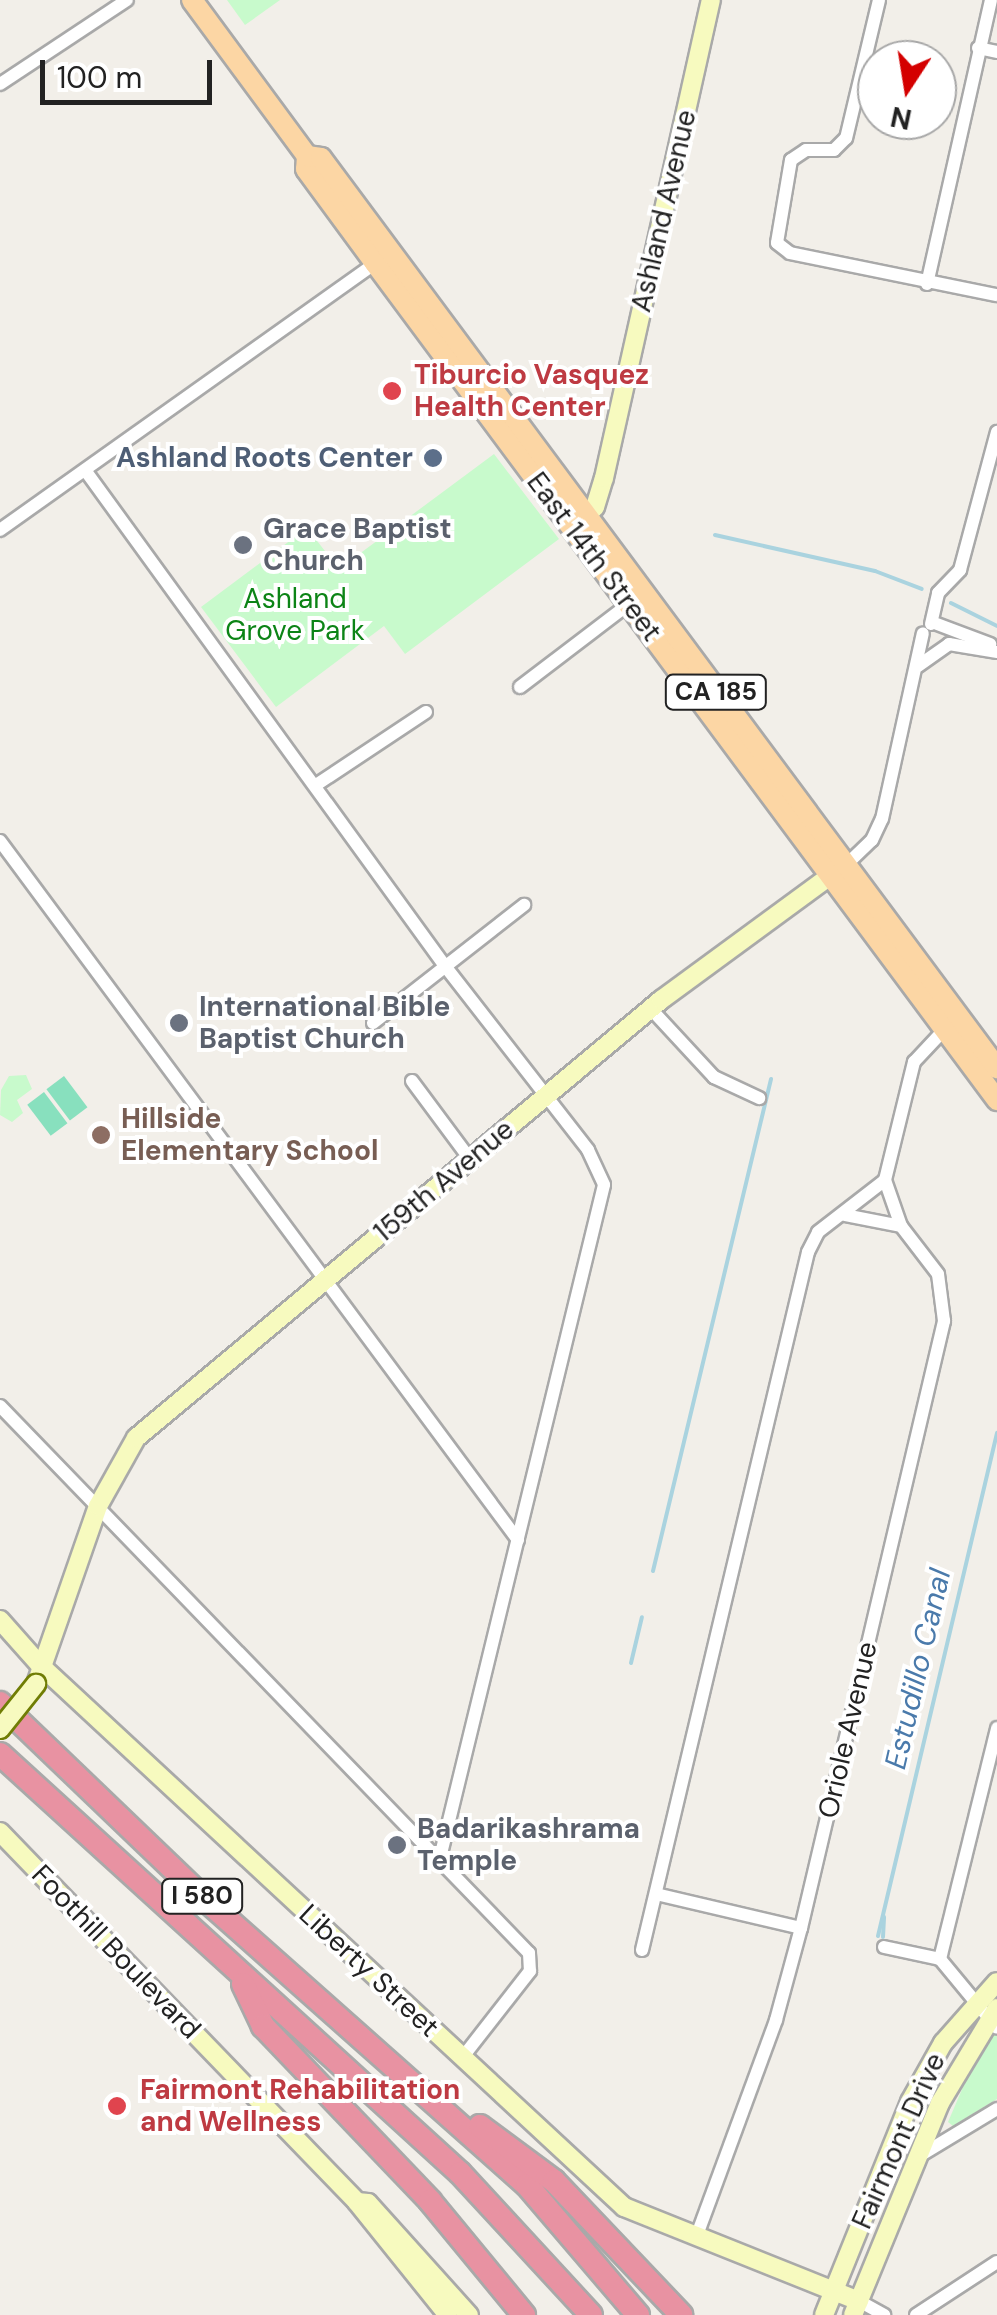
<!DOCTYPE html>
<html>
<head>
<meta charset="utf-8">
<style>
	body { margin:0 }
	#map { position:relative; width:997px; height:2315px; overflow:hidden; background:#f2efe9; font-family:"DM Sans",sans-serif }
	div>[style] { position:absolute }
	.park>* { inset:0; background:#c8facc }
	.pitch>* { inset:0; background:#88e0be; transform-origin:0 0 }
	.stream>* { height:4px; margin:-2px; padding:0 2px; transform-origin:2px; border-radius:2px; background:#aad3df }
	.roads { filter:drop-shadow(2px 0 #a9a9a9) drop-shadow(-2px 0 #a9a9a9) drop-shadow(0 2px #a9a9a9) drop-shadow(0 -2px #a9a9a9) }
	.street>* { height:12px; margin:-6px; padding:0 6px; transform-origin:6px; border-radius:6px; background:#fff }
	.secondary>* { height:18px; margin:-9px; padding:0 9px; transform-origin:9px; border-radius:9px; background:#f7fabf }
	.primary>* { height:20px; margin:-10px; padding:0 10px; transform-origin:10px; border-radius:10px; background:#fcd6a4 }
	.highway>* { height:22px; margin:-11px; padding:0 11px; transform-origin:11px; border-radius:11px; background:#e892a2 }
	.bridges { filter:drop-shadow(2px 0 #707d05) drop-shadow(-2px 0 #707d05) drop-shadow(0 2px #707d05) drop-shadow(0 -2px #707d05) }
	.secondary-bridge>* { height:18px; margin:-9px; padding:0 9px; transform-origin:9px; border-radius:9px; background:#f7fabf }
	.dots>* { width:28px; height:28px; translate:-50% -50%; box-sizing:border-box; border:5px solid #fff; border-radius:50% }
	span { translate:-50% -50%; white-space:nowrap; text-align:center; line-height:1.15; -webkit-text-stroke:8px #fff; paint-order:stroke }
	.shield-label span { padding:2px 8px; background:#fff; border:2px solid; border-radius:8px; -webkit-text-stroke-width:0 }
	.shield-label { font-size:25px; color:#222; font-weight:700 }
	.street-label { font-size:28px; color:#222 }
	.health-label { font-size:28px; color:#be3a42; font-weight:700 }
	.left { translate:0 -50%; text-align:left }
	.service-label { font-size:28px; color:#4e5e75; font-weight:700 }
	.right { translate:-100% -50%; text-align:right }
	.worship-label { font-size:28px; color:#5b616d; font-weight:700 }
	.park-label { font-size:28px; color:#0c8416 }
	.education-label { font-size:28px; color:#785e54; font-weight:700 }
	.water-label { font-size:30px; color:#4a7aab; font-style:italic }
	.north { position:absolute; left:857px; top:40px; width:100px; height:100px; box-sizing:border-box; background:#fff; border:2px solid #a7a7a7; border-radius:50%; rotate:192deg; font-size:28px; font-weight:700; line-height:40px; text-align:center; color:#222 }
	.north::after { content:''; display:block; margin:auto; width:35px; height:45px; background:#d40000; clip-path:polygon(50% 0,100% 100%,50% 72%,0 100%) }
	.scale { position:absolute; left:40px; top:60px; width:172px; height:45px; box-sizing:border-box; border:5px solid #222; border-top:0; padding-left:12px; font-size:30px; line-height:35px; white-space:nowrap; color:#222; -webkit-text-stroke:8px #fff; paint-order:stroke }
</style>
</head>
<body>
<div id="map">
	<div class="park">
		<i style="clip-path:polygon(227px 0,280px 0,245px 25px)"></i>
		<i style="clip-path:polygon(494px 454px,559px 539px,405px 654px,384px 626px,276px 707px,201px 607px,307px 528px,339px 569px)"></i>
		<i style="clip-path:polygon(26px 1075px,32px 1089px,17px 1100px,23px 1113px,12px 1122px,0 1115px,1px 1090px,9px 1076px)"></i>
		<i style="clip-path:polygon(997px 2028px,997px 2099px,953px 2126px,948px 2122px,966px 2080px)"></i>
	</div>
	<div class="pitch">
		<i style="left:64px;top:1076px;width:39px;height:22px;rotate:53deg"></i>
		<i style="left:44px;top:1092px;width:39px;height:21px;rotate:53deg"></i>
	</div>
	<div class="stream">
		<i style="left:715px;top:535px;width:164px;rotate:12.7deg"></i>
		<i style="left:875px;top:571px;width:50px;rotate:21deg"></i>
		<i style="left:951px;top:603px;width:51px;rotate:26.6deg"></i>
		<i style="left:653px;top:1571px;width:506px;rotate:-76.51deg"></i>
		<i style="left:631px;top:1663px;width:47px;rotate:-76.6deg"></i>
		<i style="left:878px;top:1936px;width:517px;rotate:-76.69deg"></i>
		<i style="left:883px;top:1937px;width:20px;rotate:-87deg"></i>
	</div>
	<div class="roads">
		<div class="street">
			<i style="left:879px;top:0;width:142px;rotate:103.4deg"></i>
			<i style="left:846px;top:138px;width:17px;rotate:135deg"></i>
			<i style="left:834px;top:150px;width:28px;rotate:180deg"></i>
			<i style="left:806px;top:150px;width:18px;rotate:146deg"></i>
			<i style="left:791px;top:160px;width:84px;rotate:99.6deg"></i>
			<i style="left:777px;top:243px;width:16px;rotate:38deg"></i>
			<i style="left:790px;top:253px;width:211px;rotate:11.5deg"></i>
			<i style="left:978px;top:48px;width:19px;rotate:12deg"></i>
			<i style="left:0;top:84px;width:152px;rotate:-33.5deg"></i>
			<i style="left:927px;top:284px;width:291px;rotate:-77.3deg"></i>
			<i style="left:85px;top:470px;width:613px;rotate:54.03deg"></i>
			<i style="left:445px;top:966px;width:233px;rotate:52.1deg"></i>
			<i style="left:588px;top:1150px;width:38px;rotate:65deg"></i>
			<i style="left:604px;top:1185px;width:693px;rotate:103.7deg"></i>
			<i style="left:0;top:530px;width:468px;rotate:-35.4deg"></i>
			<i style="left:931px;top:624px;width:32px;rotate:-77deg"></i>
			<i style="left:938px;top:593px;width:32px;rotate:-46deg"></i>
			<i style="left:960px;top:570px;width:143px;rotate:-75deg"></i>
			<i style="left:937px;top:624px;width:57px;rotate:20.7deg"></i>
			<i style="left:918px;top:666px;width:38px;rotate:-35deg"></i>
			<i style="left:949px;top:644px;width:49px;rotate:9.5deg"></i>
			<i style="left:520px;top:687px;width:137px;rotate:-37.3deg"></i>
			<i style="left:316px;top:785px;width:132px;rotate:-33.6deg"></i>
			<i style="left:0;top:841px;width:870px;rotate:53.46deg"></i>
			<i style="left:846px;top:865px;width:36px;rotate:-44deg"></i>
			<i style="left:872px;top:840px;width:23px;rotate:-65deg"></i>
			<i style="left:882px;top:819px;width:190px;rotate:-77.6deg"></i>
			<i style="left:651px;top:1009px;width:93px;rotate:47.2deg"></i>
			<i style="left:714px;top:1077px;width:50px;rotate:25deg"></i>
			<i style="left:373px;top:1023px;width:192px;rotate:-38deg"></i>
			<i style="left:412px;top:1081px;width:97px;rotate:53.4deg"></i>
			<i style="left:845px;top:1215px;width:57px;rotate:11.1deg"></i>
			<i style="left:0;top:1406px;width:761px;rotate:45.96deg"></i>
			<i style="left:529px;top:1953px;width:18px;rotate:87deg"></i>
			<i style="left:530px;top:1971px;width:110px;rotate:128deg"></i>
			<i style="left:656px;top:1894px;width:149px;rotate:13.2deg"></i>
			<i style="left:884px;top:1947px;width:57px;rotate:12.1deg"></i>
			<i style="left:940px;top:1959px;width:89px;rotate:50.4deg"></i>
			<i style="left:642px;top:1950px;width:717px;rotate:-76.62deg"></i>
			<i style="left:808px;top:1252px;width:22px;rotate:-63deg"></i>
			<i style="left:818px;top:1232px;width:85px;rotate:-37.8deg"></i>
			<i style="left:885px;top:1180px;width:122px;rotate:-76.2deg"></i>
			<i style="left:914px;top:1062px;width:45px;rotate:-46.8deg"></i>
			<i style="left:940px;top:1959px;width:238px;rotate:-76.1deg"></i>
			<i style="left:921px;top:2155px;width:89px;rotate:-31.2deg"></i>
			<i style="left:697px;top:2235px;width:229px;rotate:-69.8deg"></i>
			<i style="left:776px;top:2020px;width:95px;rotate:-74.8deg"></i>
			<i style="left:801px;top:1928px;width:624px;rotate:-76.74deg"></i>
			<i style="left:944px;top:1321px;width:47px;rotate:-97.3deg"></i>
			<i style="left:938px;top:1274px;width:61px;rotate:-127.6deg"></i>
			<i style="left:901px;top:1226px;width:49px;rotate:-109.2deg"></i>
			<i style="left:859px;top:2301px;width:29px;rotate:29deg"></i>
			<i style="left:916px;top:2315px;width:97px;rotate:-33.2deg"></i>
		</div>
		<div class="secondary">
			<i style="left:578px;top:527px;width:26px;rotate:-50deg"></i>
			<i style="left:595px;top:507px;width:30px;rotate:-73deg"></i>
			<i style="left:604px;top:478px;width:490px;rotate:-77.4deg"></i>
			<i style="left:0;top:1620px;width:60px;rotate:48.4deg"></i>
			<i style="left:40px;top:1665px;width:797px;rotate:42.86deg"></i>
			<i style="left:624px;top:2207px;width:253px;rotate:21.8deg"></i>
			<i style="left:36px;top:1684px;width:188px;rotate:-70.8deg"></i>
			<i style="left:98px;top:1506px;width:78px;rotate:-60.8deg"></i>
			<i style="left:136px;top:1438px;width:684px;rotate:-39.84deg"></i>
			<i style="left:661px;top:1000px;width:223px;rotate:-36.3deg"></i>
			<i style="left:0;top:1832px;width:514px;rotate:46.02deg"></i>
			<i style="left:357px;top:2202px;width:145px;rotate:51.2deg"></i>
			<i style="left:357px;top:2202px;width:11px;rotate:5deg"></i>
			<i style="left:368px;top:2203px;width:151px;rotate:48deg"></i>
			<i style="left:824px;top:2315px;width:230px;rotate:-68deg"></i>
			<i style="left:910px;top:2102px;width:68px;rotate:-60.8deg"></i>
			<i style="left:943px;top:2043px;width:81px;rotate:-48.5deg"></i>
			<i style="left:853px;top:2315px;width:229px;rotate:-67.7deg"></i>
			<i style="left:940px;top:2103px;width:111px;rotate:-59deg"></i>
		</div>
		<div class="primary">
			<i style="left:192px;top:0;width:194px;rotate:53.6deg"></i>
			<i style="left:307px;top:156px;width:13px;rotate:94deg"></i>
			<i style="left:306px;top:169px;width:117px;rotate:53.7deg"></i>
			<i style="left:375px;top:263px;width:1043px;rotate:53.38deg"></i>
			<i style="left:307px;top:156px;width:14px;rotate:8deg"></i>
			<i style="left:321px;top:158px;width:1134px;rotate:53.39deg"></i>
		</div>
		<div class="highway">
			<i style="left:0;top:1703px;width:276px;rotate:43.8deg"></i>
			<i style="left:199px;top:1894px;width:438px;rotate:41.6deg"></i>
			<i style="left:527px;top:2185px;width:171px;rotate:49.5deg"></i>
			<i style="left:0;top:1754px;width:622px;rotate:42.33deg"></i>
			<i style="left:460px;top:2173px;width:193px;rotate:47.3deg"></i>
			<i style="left:243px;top:1984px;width:47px;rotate:64.5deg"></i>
			<i style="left:263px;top:2026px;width:242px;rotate:46.3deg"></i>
			<i style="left:430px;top:2201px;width:148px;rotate:50.5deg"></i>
			<i style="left:480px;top:2126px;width:92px;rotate:36.6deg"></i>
			<i style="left:554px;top:2181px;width:185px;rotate:46.5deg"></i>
		</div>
	</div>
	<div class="bridges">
		<div class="secondary-bridge">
			<i style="left:0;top:1729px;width:58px;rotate:-51.3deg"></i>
		</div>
	</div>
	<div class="dots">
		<i style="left:392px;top:391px;background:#e0444e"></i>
		<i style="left:433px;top:458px;background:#5c6f8a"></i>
		<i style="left:243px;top:545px;background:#6b7280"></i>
		<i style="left:179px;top:1023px;background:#6b7280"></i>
		<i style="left:101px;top:1135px;background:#8d6e63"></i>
		<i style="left:397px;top:1845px;background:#6b7280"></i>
		<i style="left:117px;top:2106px;background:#e0444e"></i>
	</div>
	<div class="shield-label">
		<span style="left:716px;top:692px">CA 185</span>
		<span style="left:202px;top:1896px">I 580</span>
	</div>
	<div class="street-label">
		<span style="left:664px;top:211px;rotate:-77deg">Ashland Avenue</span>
		<span style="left:594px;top:557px;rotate:53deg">East 14th Street</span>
		<span style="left:444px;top:1181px;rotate:-40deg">159th Avenue</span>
		<span style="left:848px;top:1730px;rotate:-77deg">Oriole Avenue</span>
		<span style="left:116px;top:1952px;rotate:46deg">Foothill Boulevard</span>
		<span style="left:369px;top:1971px;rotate:43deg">Liberty Street</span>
		<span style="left:899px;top:2141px;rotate:-66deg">Fairmont Drive</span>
	</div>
	<div class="health-label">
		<span class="left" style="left:414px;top:391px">Tiburcio Vasquez<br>Health Center</span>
		<span class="left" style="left:140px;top:2106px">Fairmont Rehabilitation<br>and Wellness</span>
	</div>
	<div class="service-label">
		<span class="right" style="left:413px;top:458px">Ashland Roots Center</span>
	</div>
	<div class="worship-label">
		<span class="left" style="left:263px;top:545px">Grace Baptist<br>Church</span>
		<span class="left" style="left:199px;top:1023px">International Bible<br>Baptist Church</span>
		<span class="left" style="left:417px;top:1845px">Badarikashrama<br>Temple</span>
	</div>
	<div class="park-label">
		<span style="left:295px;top:615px">Ashland<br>Grove Park</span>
	</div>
	<div class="education-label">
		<span class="left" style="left:121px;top:1135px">Hillside<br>Elementary School</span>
	</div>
	<div class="water-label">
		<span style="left:918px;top:1669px;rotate:-77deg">Estudillo Canal</span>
	</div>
	<div class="north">N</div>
	<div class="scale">100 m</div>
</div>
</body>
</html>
